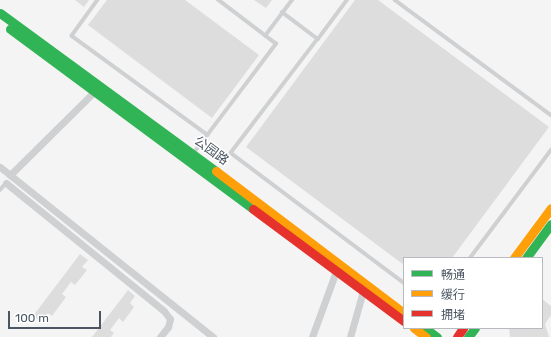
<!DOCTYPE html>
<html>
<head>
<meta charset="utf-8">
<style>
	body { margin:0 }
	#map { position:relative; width:551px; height:337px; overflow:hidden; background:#f4f4f4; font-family:Rubik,"Noto Sans SC",sans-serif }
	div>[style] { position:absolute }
	.building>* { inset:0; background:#ddddde }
	.lane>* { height:3.5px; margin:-1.75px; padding:0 1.75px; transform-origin:1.75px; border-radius:1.75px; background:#ced0d2 }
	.street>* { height:7px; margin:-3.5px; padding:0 3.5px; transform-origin:3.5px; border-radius:3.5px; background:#ced0d2 }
	.fast>* { height:9px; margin:-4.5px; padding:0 4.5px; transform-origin:4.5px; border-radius:4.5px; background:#30b455 }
	.slow>* { height:9px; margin:-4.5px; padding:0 4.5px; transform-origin:4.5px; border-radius:4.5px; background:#ff9f0a }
	.jam>* { height:9px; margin:-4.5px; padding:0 4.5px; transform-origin:4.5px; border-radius:4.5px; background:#e5322d }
	span { translate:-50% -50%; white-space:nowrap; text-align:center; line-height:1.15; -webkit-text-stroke:3px #fff; paint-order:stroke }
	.street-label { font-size:13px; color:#4a5661 }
	.legend { position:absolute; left:403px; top:257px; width:140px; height:72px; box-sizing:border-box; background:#fff; border:1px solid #b7bbc0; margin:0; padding:5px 7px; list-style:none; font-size:12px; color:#4a5661 }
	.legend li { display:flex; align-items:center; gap:8px; height:20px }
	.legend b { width:20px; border:1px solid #b7bbc0 }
	.scale { position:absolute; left:8px; top:311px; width:93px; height:18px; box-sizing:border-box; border:2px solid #4a5661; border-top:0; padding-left:5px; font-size:12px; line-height:14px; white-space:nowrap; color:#4a5661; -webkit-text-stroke:3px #fff; paint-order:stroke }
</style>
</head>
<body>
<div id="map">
	<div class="building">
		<i style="clip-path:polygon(75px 0,89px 0,84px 7px)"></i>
		<i style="clip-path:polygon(107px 0,185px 0,259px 55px,212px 118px,88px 25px)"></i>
		<i style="clip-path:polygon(254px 0,272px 0,266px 8px)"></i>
		<i style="clip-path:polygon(355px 0,378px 0,549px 127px,452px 258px,404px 258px,404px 265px,246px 147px)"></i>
		<i style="clip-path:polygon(80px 254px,88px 260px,82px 267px,87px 270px,75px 285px,71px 282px,62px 294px,66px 297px,52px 316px,48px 313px,41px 322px,33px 316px)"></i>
		<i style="clip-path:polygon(128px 290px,135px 296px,130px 303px,134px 307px,123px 322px,119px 318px,110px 330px,114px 333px,111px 337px,92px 337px)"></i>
		<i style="clip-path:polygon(542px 299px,551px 306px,551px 315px,545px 324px,549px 337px,510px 337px,509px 328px,542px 328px)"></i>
	</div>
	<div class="lane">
		<i style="left:98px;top:0;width:44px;rotate:125.8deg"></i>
		<i style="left:72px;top:36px;width:168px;rotate:36.1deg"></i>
		<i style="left:395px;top:0;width:194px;rotate:36.4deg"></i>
		<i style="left:282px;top:12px;width:45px;rotate:36.9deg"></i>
		<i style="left:318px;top:39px;width:49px;rotate:-53.4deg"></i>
		<i style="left:265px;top:36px;width:45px;rotate:-53.1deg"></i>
		<i style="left:318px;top:39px;width:143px;rotate:127.3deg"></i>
		<i style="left:231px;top:153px;width:216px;rotate:36.9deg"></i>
		<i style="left:193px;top:154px;width:138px;rotate:-53deg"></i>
		<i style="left:276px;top:44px;width:73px;rotate:-142.8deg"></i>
		<i style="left:0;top:190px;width:9px;rotate:-49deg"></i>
		<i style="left:470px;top:258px;width:135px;rotate:-53.1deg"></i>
	</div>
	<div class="street">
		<i style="left:0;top:167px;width:273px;rotate:38.6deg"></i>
		<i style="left:10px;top:175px;width:118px;rotate:-44.7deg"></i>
		<i style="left:6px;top:183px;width:203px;rotate:39deg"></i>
		<i style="left:164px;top:311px;width:10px;rotate:53deg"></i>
		<i style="left:170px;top:319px;width:8px;rotate:104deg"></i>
		<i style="left:168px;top:327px;width:13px;rotate:129deg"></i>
		<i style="left:312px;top:337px;width:70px;rotate:-70deg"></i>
		<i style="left:350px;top:337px;width:48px;rotate:-74.2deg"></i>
	</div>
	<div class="fast">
		<i style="left:0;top:13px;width:268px;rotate:36.2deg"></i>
		<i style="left:10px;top:29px;width:302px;rotate:36.5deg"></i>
		<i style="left:526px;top:258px;width:42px;rotate:-53.7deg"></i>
		<i style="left:425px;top:328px;width:15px;rotate:37deg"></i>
		<i style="left:468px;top:337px;width:11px;rotate:-52deg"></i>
	</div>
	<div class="slow">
		<i style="left:216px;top:171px;width:236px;rotate:37.1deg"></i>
		<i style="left:514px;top:258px;width:62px;rotate:-53.5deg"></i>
		<i style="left:414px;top:328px;width:15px;rotate:37deg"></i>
	</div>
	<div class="jam">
		<i style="left:253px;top:209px;width:188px;rotate:36.6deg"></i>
		<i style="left:457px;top:337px;width:11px;rotate:-56deg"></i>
	</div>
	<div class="street-label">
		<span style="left:211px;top:151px;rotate:36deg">公园路</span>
	</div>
	<ul class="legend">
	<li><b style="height:5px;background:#30b455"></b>畅通</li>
	<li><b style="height:5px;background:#ff9f0a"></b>缓行</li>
	<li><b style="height:5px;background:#e5322d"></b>拥堵</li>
	</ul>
	<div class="scale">100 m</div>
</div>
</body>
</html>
